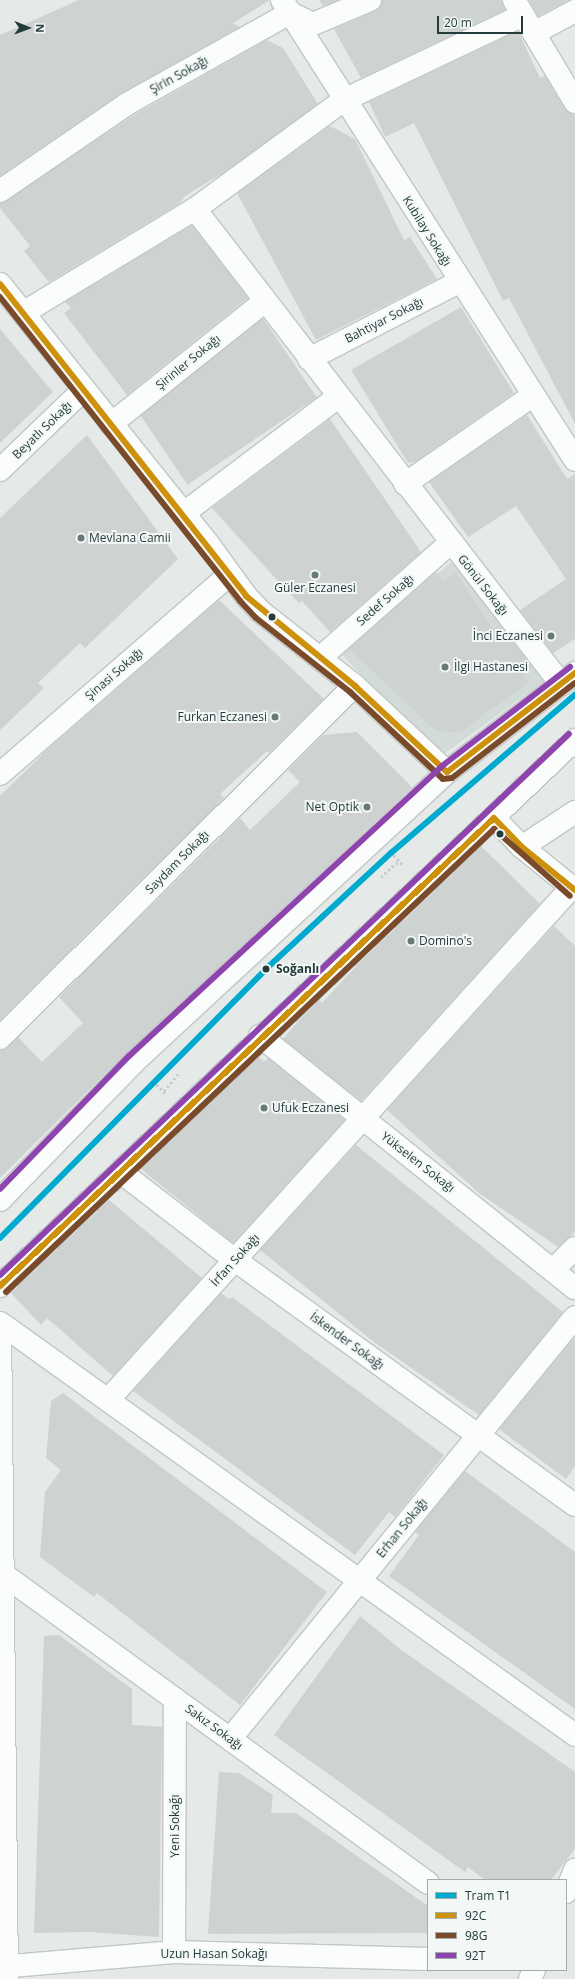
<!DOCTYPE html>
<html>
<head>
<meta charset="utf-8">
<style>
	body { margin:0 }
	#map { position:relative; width:575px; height:1979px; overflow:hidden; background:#e5eae9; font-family:"Open Sans",sans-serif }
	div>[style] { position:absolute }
	.built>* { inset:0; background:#d3dbd9 }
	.building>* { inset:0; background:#ced2d1; transform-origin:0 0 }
	.path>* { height:2.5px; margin-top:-1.25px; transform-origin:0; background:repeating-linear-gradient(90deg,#c2cac9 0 2px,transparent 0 5px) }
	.roads { filter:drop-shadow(1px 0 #c2c7c6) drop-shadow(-1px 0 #c2c7c6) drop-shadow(0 1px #c2c7c6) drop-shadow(0 -1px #c2c7c6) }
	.minor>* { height:22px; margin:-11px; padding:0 11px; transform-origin:11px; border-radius:11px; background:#fbfcfc }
	.tertiary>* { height:22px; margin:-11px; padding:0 11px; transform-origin:11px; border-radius:11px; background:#fbfcfc }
	.secondary>* { height:22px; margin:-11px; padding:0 11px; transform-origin:11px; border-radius:11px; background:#fbfcfc }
	.bus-1>* { height:6px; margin:-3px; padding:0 3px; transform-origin:3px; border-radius:3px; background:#cd910c }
	.bus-2>* { height:6px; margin:-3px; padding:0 3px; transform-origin:3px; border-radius:3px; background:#7a4b2a }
	.bus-3>* { height:6px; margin:-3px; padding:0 3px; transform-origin:3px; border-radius:3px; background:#8e44ad }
	.tram-1>* { height:6px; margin:-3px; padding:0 3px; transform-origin:3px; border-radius:3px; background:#00a9ce }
	.dots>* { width:11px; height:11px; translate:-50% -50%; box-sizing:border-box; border:2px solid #f3f8f7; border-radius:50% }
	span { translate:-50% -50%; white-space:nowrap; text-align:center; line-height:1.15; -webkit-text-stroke:4px #f3f8f7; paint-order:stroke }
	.street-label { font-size:12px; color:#233c3b }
	.poi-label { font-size:12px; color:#233c3b }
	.left { translate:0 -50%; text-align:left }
	.right { translate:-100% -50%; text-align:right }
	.stop-label { font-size:12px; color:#233c3b; font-weight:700 }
	.legend { position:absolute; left:427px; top:1879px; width:140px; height:92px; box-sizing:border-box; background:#f3f8f7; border:1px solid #a0adac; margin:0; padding:5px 7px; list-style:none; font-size:12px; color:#233c3b }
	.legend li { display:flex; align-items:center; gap:8px; height:20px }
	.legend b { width:20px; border:1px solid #a0adac }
	.north { position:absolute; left:8px; top:8px; width:40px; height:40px; -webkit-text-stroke:3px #f3f8f7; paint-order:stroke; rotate:91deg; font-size:11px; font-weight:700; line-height:16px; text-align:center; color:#233c3b }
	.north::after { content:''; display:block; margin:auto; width:14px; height:18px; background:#233c3b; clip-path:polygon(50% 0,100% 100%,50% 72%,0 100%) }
	.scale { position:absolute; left:437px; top:16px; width:86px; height:18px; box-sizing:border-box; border:2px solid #233c3b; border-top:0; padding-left:5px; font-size:12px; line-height:14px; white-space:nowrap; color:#233c3b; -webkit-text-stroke:3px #f3f8f7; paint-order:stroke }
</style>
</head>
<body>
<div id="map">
	<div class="built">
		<i style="clip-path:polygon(454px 560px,546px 680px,440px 757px,341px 654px)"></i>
	</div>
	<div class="building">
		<i style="clip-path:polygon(79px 0,270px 0,233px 23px,240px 27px,120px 94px,0 176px,0 35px)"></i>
		<i style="clip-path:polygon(319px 0,338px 0,323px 6px)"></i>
		<i style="clip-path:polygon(382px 0,502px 0,505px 10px,361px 78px,334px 29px,375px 11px)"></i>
		<i style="clip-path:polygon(529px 0,569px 0,538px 16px)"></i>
		<i style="clip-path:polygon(518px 31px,540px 78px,545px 76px,564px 108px,575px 116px,575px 424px,509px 298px,503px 301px,414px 123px,385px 137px,369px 102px)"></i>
		<i style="clip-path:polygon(267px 40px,283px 48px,318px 104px,226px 171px,185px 196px,180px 203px,49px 282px,24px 251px,30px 246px,0 208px,0 203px,134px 115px)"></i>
		<i style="clip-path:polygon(330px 126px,355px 139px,404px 240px,410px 237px,437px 279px,316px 340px,237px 193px)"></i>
		<i style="clip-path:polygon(192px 225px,248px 298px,127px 395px,64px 313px,71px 308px,65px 302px)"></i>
		<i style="clip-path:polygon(461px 307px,514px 393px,415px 462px,408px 463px,351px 370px)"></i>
		<i style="left:263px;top:318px;width:96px;height:156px;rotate:56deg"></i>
		<i style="clip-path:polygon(0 329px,53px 392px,0 443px)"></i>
		<i style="clip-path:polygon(527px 415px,567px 479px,575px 474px,575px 639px,553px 653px,520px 610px,566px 579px,516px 506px,468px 537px,429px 482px)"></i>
		<i style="clip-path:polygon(330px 419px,421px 552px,330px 632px,302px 601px,299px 603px,285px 589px,212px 508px)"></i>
		<i style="clip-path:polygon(87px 435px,178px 559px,85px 648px,80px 643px,38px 683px,44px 688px,0 730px,0 518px)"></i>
		<i style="clip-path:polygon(436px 572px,444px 581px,456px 573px,493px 629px,499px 625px,532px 667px,523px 673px,529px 682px,460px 732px,436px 731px,349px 649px)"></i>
		<i style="clip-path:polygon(219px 600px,324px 699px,269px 753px,267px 751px,220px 794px,224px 798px,0 1020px,0 796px,48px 749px)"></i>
		<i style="clip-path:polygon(357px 732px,412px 787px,126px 1053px,0 1178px,0 1050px,18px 1037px,42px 1062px,83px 1023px,59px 997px,240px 818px,250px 830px,300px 782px,288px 770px,323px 735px)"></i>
		<i style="clip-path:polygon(481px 846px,540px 904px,361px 1101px,283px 1039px,301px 1018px,319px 1000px,322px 1003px,357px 965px)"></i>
		<i style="clip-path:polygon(554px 926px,575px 946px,575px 1232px,558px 1247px,479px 1193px,387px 1110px)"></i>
		<i style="clip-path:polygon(259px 1057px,264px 1062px,268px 1058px,345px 1120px,233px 1243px,141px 1169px)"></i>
		<i style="clip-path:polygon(356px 1145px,563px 1312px,479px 1415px,374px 1342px,260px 1250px)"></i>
		<i style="clip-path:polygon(109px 1200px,202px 1278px,113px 1376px,47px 1318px,41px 1325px,11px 1293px)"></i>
		<i style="clip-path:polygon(221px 1293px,229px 1299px,232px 1297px,444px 1455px,395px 1517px,389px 1512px,355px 1555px,133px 1391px)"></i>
		<i style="clip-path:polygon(575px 1337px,575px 1466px,566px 1479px,499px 1429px)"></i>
		<i style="clip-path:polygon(63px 1393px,327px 1592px,240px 1705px,97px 1593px,94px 1597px,40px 1557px,45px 1492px,61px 1470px,46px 1458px,51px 1401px)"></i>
		<i style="clip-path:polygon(465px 1471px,575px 1552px,575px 1709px,389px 1576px,419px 1535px,415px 1532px)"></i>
		<i style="clip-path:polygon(360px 1616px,400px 1649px,575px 1772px,575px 1849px,551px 1880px,485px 1880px,468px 1867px,465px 1872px,274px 1735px)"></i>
		<i style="clip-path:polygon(59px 1635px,132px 1689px,132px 1725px,162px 1727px,159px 1937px,89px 1932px,34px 1933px,44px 1636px)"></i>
		<i style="clip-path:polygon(219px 1772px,239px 1773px,273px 1795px,271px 1813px,296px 1813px,428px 1906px,428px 1933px,208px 1934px)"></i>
	</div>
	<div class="path">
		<i style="left:394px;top:855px;width:15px;rotate:48deg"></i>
		<i style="left:381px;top:877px;width:25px;rotate:-43deg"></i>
		<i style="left:153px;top:1081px;width:17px;rotate:45deg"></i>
		<i style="left:164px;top:1091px;width:25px;rotate:-50deg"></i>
	</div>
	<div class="roads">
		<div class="minor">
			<i style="left:282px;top:0;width:545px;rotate:57.5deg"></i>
			<i style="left:514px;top:0;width:119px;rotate:59.1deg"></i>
			<i style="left:534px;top:33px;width:47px;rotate:-28.2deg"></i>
			<i style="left:0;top:191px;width:154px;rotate:-34.4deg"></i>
			<i style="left:127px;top:104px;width:187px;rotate:-29.2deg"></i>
			<i style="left:290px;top:13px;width:25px;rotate:26deg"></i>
			<i style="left:313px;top:24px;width:62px;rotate:-22.8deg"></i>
			<i style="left:195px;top:209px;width:600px;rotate:52.38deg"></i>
			<i style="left:23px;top:313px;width:201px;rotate:-31.2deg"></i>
			<i style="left:195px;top:209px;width:185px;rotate:-36.2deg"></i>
			<i style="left:344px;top:100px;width:198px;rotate:-25.4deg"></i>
			<i style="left:309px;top:359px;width:169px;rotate:-27.2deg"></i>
			<i style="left:111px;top:424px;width:197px;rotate:-38.6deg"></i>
			<i style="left:0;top:470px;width:115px;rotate:-43.9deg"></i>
			<i style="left:405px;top:484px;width:155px;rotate:-34.7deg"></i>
			<i style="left:184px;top:513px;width:193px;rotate:-37deg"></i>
			<i style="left:320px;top:658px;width:174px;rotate:-41.5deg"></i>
			<i style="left:0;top:774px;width:303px;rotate:-41deg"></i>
			<i style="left:522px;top:847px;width:64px;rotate:-33.4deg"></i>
			<i style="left:260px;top:1036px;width:403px;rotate:38.7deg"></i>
			<i style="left:0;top:1038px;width:500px;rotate:-44.8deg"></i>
			<i style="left:122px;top:1173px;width:143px;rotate:37.6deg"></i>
			<i style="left:235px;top:1260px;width:419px;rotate:35.8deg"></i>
			<i style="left:553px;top:1270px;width:31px;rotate:-45deg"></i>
			<i style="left:3px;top:1325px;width:704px;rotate:35.63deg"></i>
			<i style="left:108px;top:1400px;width:692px;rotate:-47.87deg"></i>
			<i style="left:0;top:1572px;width:529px;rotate:36deg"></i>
			<i style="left:230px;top:1739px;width:545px;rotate:-50.73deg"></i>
			<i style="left:566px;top:1892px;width:24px;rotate:-68deg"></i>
			<i style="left:174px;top:1952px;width:253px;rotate:-89.8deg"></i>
			<i style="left:0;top:1967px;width:175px;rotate:-4.9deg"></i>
			<i style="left:174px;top:1952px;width:254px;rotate:1.6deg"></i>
			<i style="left:530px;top:1979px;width:10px;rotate:-66deg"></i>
		</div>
		<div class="tertiary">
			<i style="left:0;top:284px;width:334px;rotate:51.3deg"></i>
			<i style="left:209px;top:545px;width:63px;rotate:54deg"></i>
			<i style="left:246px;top:596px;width:22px;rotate:47deg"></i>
			<i style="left:261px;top:612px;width:120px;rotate:38.2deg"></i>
			<i style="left:355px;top:686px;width:126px;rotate:43.1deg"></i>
			<i style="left:494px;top:818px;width:40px;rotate:46deg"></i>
			<i style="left:522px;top:847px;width:68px;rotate:39.1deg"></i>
			<i style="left:0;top:1323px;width:656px;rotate:89.39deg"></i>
		</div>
		<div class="secondary">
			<i style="left:0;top:1200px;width:192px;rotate:-45.8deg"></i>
			<i style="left:134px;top:1062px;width:427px;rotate:-42.8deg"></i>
			<i style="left:447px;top:772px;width:162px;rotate:-37.7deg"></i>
			<i style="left:0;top:1286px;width:793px;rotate:-43.52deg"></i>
		</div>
	</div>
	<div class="bus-1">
		<i style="left:0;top:284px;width:397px;rotate:51.7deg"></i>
		<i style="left:246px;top:596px;width:141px;rotate:39.5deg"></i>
		<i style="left:355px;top:686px;width:126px;rotate:43.1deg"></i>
		<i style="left:447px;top:772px;width:162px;rotate:-37.7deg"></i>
		<i style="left:0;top:1286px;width:680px;rotate:-43.45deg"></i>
		<i style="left:494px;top:818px;width:40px;rotate:46deg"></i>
		<i style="left:522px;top:847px;width:68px;rotate:39.1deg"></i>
	</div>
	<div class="bus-2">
		<i style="left:0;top:297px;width:387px;rotate:51.7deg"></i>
		<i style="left:240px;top:601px;width:23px;rotate:47deg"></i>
		<i style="left:256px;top:618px;width:120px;rotate:38.2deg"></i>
		<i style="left:350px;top:692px;width:127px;rotate:43.1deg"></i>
		<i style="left:443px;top:779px;width:9px;rotate:-6deg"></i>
		<i style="left:452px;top:778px;width:155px;rotate:-37.7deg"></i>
		<i style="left:6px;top:1292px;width:673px;rotate:-43.49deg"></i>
		<i style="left:494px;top:829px;width:101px;rotate:41.4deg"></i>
	</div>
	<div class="bus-3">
		<i style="left:0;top:1189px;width:185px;rotate:-45.9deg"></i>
		<i style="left:129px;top:1056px;width:427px;rotate:-42.8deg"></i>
		<i style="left:442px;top:766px;width:162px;rotate:-37.7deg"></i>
		<i style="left:0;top:1275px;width:785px;rotate:-43.56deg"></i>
	</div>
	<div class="tram-1">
		<i style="left:0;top:1238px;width:378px;rotate:-45.3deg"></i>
		<i style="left:266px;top:969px;width:171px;rotate:-42.9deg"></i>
		<i style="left:391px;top:853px;width:243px;rotate:-40.7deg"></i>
	</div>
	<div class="dots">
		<i style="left:81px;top:538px;background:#677978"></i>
		<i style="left:315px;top:575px;background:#677978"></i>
		<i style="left:272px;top:617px;background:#233c3b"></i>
		<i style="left:551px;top:636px;background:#677978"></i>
		<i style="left:445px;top:667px;background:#677978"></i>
		<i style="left:275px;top:717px;background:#677978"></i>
		<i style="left:367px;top:807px;background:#677978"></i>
		<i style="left:500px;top:834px;background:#233c3b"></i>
		<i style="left:411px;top:941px;background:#677978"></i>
		<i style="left:266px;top:969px;background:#233c3b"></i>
		<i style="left:264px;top:1108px;background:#677978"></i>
	</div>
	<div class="street-label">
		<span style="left:179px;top:75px;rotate:-29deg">Şirin Sokağı</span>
		<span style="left:427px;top:231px;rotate:58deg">Kubilay Sokağı</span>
		<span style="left:384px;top:320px;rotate:-27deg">Bahtiyar Sokağı</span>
		<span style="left:188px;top:362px;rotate:-39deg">Şirinler Sokağı</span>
		<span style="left:42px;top:430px;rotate:-44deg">Beyatlı Sokağı</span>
		<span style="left:483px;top:585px;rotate:52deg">Gönül Sokağı</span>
		<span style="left:385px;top:600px;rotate:-41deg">Sedef Sokağı</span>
		<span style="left:114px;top:674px;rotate:-41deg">Şinasi Sokağı</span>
		<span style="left:177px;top:862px;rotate:-45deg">Saydam Sokağı</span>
		<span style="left:418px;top:1162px;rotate:38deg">Yükselen Sokağı</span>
		<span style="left:235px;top:1260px;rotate:-48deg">İrfan Sokağı</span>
		<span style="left:347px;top:1341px;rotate:36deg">İskender Sokağı</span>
		<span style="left:402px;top:1528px;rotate:-51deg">Erhan Sokağı</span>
		<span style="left:214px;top:1727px;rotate:36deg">Sakız Sokağı</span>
		<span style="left:175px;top:1826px;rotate:-90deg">Yeni Sokağı</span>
		<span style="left:214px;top:1954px">Uzun Hasan Sokağı</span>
	</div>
	<div class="poi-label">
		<span class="left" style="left:89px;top:538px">Mevlana Camii</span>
		<span style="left:315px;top:588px">Güler Eczanesi</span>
		<span class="right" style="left:543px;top:636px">İnci Eczanesi</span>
		<span class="left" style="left:454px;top:667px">İlgi Hastanesi</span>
		<span class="right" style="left:267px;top:717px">Furkan Eczanesi</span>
		<span class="right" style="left:359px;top:807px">Net Optik</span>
		<span class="left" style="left:419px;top:941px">Domino's</span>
		<span class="left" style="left:272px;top:1108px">Ufuk Eczanesi</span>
	</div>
	<div class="stop-label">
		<span class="left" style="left:276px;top:969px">Soğanlı</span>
	</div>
	<ul class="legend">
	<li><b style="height:5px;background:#00a9ce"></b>Tram T1</li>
	<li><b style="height:5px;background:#cd910c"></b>92C</li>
	<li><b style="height:5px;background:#7a4b2a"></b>98G</li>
	<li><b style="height:5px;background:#8e44ad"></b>92T</li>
	</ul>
	<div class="north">N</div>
	<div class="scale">20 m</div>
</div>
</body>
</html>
